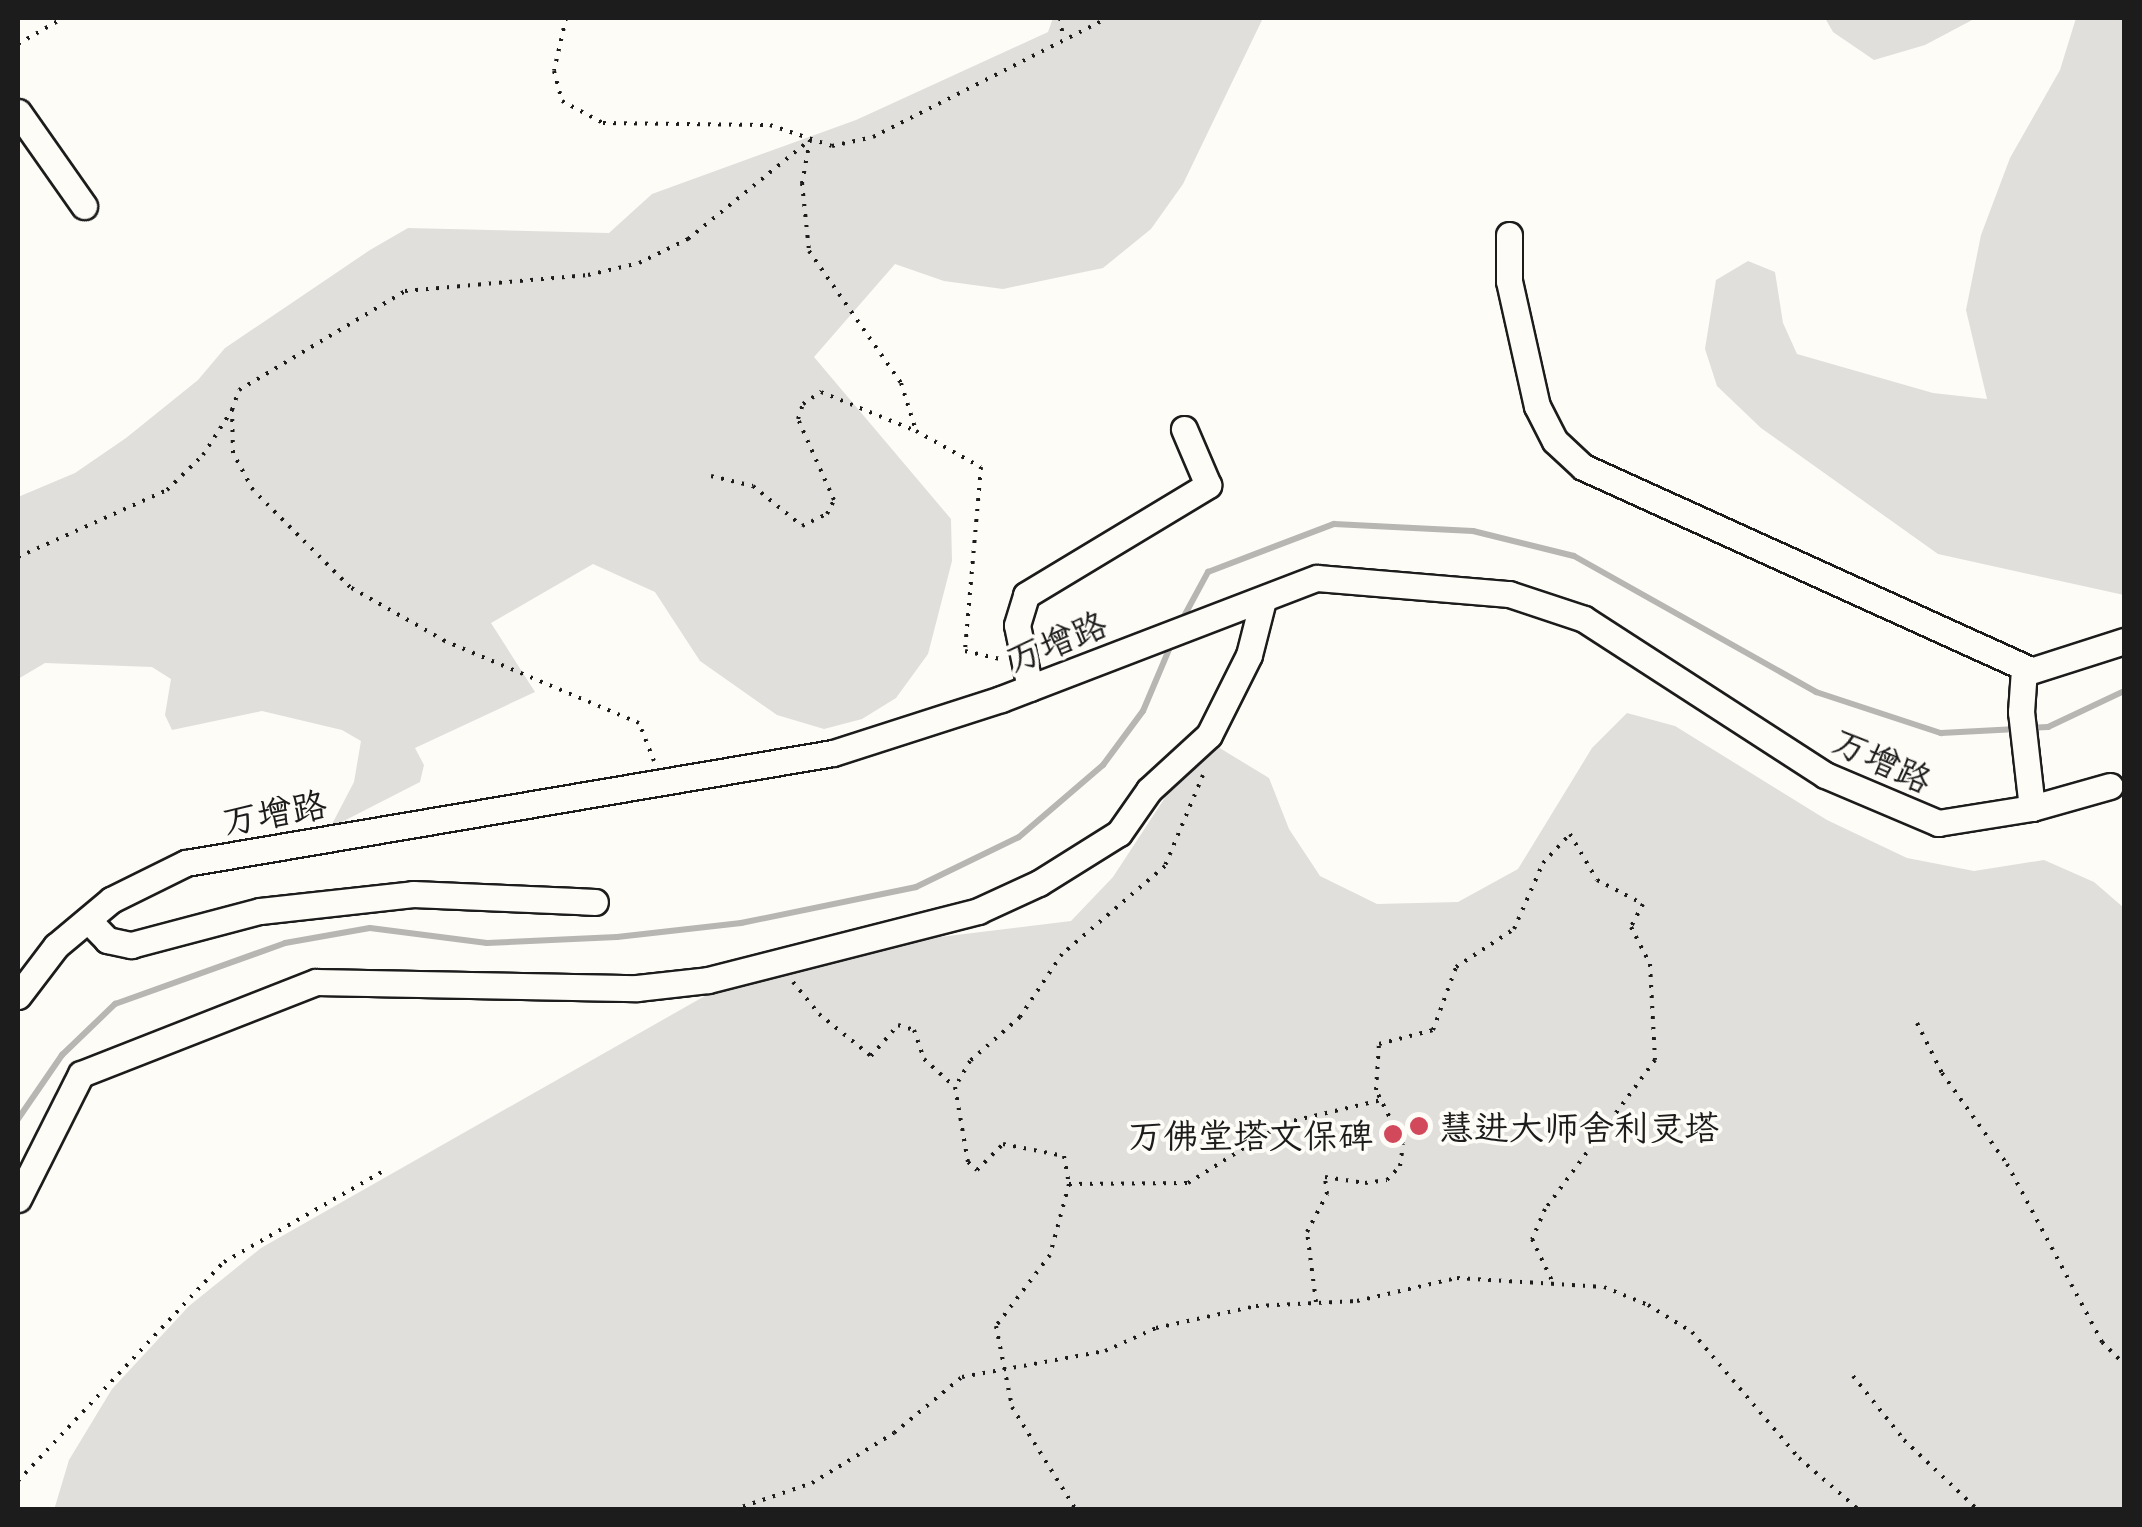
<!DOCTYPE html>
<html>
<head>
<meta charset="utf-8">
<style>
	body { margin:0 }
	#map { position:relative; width:2142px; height:1527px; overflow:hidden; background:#fdfcf7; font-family:Mali,"LXGW WenKai TC",sans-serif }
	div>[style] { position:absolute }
	.green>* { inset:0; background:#e0dfdb }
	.stream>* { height:6px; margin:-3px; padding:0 3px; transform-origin:3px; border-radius:3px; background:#b7b6b2 }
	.path>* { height:4px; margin-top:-2px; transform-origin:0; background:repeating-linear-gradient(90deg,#1c1c1c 0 2.5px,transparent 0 10.5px) }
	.roads { filter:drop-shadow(2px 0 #1c1c1c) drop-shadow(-2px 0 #1c1c1c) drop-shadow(0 2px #1c1c1c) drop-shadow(0 -2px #1c1c1c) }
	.minor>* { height:25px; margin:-12.5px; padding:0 12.5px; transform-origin:12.5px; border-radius:12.5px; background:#fdfcf7 }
	.dots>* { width:28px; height:28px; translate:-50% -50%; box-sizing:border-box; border:5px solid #fdfcf7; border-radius:50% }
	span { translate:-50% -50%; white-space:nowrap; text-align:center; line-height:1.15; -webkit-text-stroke:8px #fdfcf7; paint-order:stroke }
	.street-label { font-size:35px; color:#1c1c1c }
	.poi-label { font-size:35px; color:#1c1c1c }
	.left { translate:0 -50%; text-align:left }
	.right { translate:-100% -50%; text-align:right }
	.frame { position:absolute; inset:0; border:20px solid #1c1c1c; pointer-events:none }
</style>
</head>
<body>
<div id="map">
	<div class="green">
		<i style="clip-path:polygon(1053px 18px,1263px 18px,1183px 184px,1151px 229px,1103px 268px,1003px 289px,944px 281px,895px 264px,814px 357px,951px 519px,952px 561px,928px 654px,896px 698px,862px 719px,824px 729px,777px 715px,700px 661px,655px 592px,593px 564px,491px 623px,535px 692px,415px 748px,424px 765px,420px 782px,330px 828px,354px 782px,361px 741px,342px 730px,262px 711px,172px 730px,165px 715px,171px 679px,152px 667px,45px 663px,18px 679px,18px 497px,75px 473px,126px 438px,198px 380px,225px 348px,370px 250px,408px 228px,609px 233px,652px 194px,856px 120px,1048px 32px)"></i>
		<i style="clip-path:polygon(1825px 18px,1976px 18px,1925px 45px,1874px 60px,1833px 32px)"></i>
		<i style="clip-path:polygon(2076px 18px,2124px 18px,2124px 595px,1938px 554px,1761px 428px,1717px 386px,1705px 349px,1716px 280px,1748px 261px,1775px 272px,1783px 323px,1797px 354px,1933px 393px,1987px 399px,1966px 310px,1981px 235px,2010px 158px,2060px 70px)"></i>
		<i style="clip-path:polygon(1627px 713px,1675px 726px,1827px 820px,1907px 858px,1974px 871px,2044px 860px,2094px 882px,2124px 908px,2124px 1509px,54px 1510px,69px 1460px,112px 1389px,189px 1306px,261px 1248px,733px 980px,833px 950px,1071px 921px,1113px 877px,1170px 790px,1218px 747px,1269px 778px,1289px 829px,1320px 876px,1377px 904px,1458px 902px,1518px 869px,1592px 748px)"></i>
	</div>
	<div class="stream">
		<i style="left:1182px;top:620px;width:55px;rotate:-61.6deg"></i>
		<i style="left:1208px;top:572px;width:135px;rotate:-20.9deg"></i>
		<i style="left:1334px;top:524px;width:139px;rotate:2.9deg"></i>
		<i style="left:1473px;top:531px;width:104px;rotate:13.9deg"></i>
		<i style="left:1574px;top:556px;width:278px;rotate:29.3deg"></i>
		<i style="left:1816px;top:692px;width:132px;rotate:18.2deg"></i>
		<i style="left:1941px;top:733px;width:76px;rotate:-3deg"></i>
		<i style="left:2029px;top:728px;width:19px;rotate:-3deg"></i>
		<i style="left:2048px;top:727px;width:84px;rotate:-25.3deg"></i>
		<i style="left:18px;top:1119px;width:78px;rotate:-55.5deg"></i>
		<i style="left:62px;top:1055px;width:74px;rotate:-43.9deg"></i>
		<i style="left:115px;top:1004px;width:181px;rotate:-19.7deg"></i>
		<i style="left:285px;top:943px;width:86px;rotate:-10deg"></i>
		<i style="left:370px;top:928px;width:118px;rotate:7.3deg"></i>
		<i style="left:487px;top:943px;width:130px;rotate:-2.6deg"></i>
		<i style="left:617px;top:937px;width:125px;rotate:-6.4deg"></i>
		<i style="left:741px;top:923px;width:179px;rotate:-11.6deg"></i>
		<i style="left:916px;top:887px;width:114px;rotate:-25.9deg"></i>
		<i style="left:1019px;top:837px;width:111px;rotate:-40.6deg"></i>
		<i style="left:1103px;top:765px;width:67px;rotate:-53.5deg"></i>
		<i style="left:1143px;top:711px;width:77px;rotate:-67.1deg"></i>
	</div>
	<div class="path">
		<i style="left:566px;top:18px;width:54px;rotate:102.8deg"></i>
		<i style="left:554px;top:71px;width:31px;rotate:75deg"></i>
		<i style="left:562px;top:101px;width:47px;rotate:28.2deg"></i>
		<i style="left:603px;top:123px;width:167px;rotate:0.7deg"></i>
		<i style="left:770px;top:125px;width:65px;rotate:18.7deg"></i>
		<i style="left:832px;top:146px;width:42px;rotate:-12.4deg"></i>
		<i style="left:873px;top:137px;width:263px;rotate:-26.9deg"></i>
		<i style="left:1060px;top:18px;width:19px;rotate:81deg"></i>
		<i style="left:18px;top:44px;width:52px;rotate:-30deg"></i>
		<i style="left:810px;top:140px;width:44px;rotate:100.5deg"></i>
		<i style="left:802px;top:183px;width:68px;rotate:84.1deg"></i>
		<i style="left:809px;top:251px;width:161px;rotate:55.1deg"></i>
		<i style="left:901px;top:383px;width:50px;rotate:72.6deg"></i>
		<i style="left:711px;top:476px;width:43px;rotate:13.4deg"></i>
		<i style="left:753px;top:486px;width:63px;rotate:39.2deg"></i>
		<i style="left:802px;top:526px;width:28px;rotate:-26deg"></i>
		<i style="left:827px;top:514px;width:16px;rotate:-63deg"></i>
		<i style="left:834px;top:500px;width:89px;rotate:-114deg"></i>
		<i style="left:798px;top:419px;width:16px;rotate:-72deg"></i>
		<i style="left:803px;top:404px;width:22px;rotate:-34deg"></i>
		<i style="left:821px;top:392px;width:103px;rotate:22.3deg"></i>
		<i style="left:916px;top:431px;width:74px;rotate:29deg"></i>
		<i style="left:981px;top:467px;width:185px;rotate:95deg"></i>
		<i style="left:965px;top:651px;width:37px;rotate:13deg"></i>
		<i style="left:18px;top:557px;width:163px;rotate:-24.2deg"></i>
		<i style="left:167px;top:490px;width:50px;rotate:-44.2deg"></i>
		<i style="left:203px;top:455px;width:54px;rotate:-57.2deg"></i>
		<i style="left:654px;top:761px;width:41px;rotate:-111.5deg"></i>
		<i style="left:639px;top:723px;width:211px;rotate:-157.1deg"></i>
		<i style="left:445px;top:641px;width:109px;rotate:-150.4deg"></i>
		<i style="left:350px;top:587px;width:137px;rotate:-135deg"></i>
		<i style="left:253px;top:490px;width:42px;rotate:-118.4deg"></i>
		<i style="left:233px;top:453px;width:43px;rotate:-91.3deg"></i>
		<i style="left:232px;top:410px;width:21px;rotate:-71deg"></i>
		<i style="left:239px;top:390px;width:193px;rotate:-30.8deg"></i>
		<i style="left:405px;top:291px;width:184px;rotate:-5deg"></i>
		<i style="left:588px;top:275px;width:52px;rotate:-13.2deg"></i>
		<i style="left:639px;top:263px;width:55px;rotate:-26.1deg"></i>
		<i style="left:688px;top:239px;width:157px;rotate:-39.1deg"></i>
		<i style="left:1203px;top:775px;width:99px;rotate:112.7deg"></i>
		<i style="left:1165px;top:866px;width:135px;rotate:139.5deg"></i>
		<i style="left:1062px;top:954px;width:76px;rotate:123.7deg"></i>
		<i style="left:1020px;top:1017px;width:67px;rotate:138.7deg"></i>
		<i style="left:970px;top:1061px;width:30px;rotate:120deg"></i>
		<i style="left:955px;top:1087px;width:76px;rotate:80.2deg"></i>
		<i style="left:968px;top:1162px;width:12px;rotate:42deg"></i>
		<i style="left:977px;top:1170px;width:37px;rotate:-45deg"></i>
		<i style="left:1003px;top:1144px;width:62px;rotate:11.1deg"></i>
		<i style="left:1064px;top:1156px;width:28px;rotate:80deg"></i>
		<i style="left:1069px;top:1184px;width:119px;rotate:-0.5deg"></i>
		<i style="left:1188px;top:1183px;width:113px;rotate:-32deg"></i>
		<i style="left:1284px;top:1123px;width:100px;rotate:-13.3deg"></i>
		<i style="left:793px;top:982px;width:41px;rotate:50.9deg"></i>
		<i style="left:819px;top:1014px;width:67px;rotate:38.9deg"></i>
		<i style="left:871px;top:1056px;width:41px;rotate:-48.9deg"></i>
		<i style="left:898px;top:1025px;width:17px;rotate:17deg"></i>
		<i style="left:914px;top:1030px;width:31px;rotate:71deg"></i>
		<i style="left:924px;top:1059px;width:42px;rotate:42.1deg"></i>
		<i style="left:1917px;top:1023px;width:56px;rotate:63.4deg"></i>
		<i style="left:1942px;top:1073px;width:112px;rotate:54.5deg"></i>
		<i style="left:2007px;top:1164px;width:202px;rotate:61.9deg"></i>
		<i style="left:2102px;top:1342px;width:31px;rotate:45deg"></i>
		<i style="left:1069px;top:1184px;width:73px;rotate:105deg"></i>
		<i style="left:1050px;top:1255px;width:89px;rotate:127.3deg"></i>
		<i style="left:996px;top:1326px;width:83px;rotate:78.8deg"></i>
		<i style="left:1012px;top:1407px;width:121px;rotate:58.1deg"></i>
		<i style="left:1316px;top:1302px;width:71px;rotate:-97.3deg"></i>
		<i style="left:1307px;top:1232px;width:43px;rotate:-62.2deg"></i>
		<i style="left:1327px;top:1194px;width:17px;rotate:-97deg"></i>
		<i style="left:1325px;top:1177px;width:40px;rotate:8.5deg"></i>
		<i style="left:1365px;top:1183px;width:22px;rotate:-8deg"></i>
		<i style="left:1387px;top:1180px;width:19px;rotate:-47deg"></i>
		<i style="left:1400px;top:1166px;width:22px;rotate:-82deg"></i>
		<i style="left:1403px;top:1144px;width:60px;rotate:-116.6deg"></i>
		<i style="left:1376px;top:1090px;width:46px;rotate:-86.3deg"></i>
		<i style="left:1379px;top:1044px;width:56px;rotate:-14.5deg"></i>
		<i style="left:1433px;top:1030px;width:67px;rotate:-69.9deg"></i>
		<i style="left:1456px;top:967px;width:69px;rotate:-33.2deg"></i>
		<i style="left:1514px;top:929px;width:72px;rotate:-66.3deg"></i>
		<i style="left:1543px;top:863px;width:40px;rotate:-47deg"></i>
		<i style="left:1570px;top:834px;width:53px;rotate:59.6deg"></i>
		<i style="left:1597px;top:880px;width:52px;rotate:27.6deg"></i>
		<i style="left:1643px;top:904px;width:26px;rotate:118deg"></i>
		<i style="left:1631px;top:927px;width:42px;rotate:62.8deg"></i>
		<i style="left:1650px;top:964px;width:96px;rotate:87deg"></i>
		<i style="left:1655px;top:1060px;width:185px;rotate:126.4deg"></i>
		<i style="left:1545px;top:1209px;width:33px;rotate:113deg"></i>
		<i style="left:1532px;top:1239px;width:51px;rotate:64.4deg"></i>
		<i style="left:1853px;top:1376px;width:82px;rotate:51.4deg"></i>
		<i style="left:1904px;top:1440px;width:102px;rotate:43.4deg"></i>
		<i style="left:18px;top:1481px;width:301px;rotate:-46.8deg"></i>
		<i style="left:224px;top:1262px;width:188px;rotate:-29.7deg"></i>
		<i style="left:733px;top:1510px;width:83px;rotate:-18.9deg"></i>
		<i style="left:812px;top:1483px;width:96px;rotate:-31.4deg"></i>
		<i style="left:894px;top:1433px;width:88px;rotate:-39.5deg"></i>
		<i style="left:962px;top:1377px;width:145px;rotate:-10.3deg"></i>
		<i style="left:1105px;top:1351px;width:56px;rotate:-24.3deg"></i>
		<i style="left:1156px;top:1328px;width:102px;rotate:-12.4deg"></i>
		<i style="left:1256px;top:1306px;width:101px;rotate:-2.8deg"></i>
		<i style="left:1357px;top:1301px;width:103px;rotate:-13deg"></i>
		<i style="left:1457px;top:1278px;width:147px;rotate:3.5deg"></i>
		<i style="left:1604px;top:1287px;width:48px;rotate:22.2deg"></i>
		<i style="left:1648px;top:1305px;width:52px;rotate:31.5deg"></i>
		<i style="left:1692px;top:1332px;width:165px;rotate:49.7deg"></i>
		<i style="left:1799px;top:1458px;width:79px;rotate:40.9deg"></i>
	</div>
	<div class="roads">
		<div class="minor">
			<i style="left:18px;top:112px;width:115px;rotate:54.9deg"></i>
			<i style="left:1509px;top:235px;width:46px;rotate:90deg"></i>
			<i style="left:1509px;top:281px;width:128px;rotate:77.4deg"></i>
			<i style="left:1537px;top:406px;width:39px;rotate:63deg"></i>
			<i style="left:1555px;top:441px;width:38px;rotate:43deg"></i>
			<i style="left:1583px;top:467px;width:490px;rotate:24.4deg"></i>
			<i style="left:1030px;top:688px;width:64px;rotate:-101.7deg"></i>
			<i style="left:1017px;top:625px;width:31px;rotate:-73deg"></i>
			<i style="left:1026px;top:595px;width:213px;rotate:-31.1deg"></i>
			<i style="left:1208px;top:485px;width:61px;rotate:-113.2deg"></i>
			<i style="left:2032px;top:808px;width:97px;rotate:-96.5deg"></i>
			<i style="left:2021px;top:712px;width:39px;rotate:-86deg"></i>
			<i style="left:2024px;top:673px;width:105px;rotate:-17.7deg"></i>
			<i style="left:88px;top:920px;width:28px;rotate:46deg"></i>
			<i style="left:107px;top:940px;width:25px;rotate:12deg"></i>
			<i style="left:131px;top:945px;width:133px;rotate:-14.8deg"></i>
			<i style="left:260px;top:911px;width:154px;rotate:-6.3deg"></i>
			<i style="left:413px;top:894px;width:182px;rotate:2.5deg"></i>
			<i style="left:18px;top:996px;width:63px;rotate:-52.8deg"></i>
			<i style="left:56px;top:946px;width:72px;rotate:-39.9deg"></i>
			<i style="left:111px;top:900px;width:84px;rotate:-26.3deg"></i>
			<i style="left:186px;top:863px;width:656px;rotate:-9.65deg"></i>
			<i style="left:833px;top:753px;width:176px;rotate:-17.8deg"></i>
			<i style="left:1001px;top:699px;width:338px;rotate:-21deg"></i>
			<i style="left:1317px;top:578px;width:193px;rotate:4.8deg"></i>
			<i style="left:1509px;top:594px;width:79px;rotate:18.4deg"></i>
			<i style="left:1584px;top:619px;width:287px;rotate:32.9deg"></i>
			<i style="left:1825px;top:775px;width:123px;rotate:23deg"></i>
			<i style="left:1938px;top:823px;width:95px;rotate:-9.1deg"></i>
			<i style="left:2032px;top:808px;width:81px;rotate:-15.8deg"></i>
			<i style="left:18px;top:1199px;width:140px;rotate:-63.3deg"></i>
			<i style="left:81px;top:1074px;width:252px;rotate:-21.4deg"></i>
			<i style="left:316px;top:982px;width:321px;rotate:1.1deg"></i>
			<i style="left:637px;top:988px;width:71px;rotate:-6.4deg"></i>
			<i style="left:708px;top:980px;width:279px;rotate:-14.3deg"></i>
			<i style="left:978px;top:911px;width:67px;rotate:-24.7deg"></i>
			<i style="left:1039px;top:883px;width:94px;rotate:-32deg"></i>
			<i style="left:1119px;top:833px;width:52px;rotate:-55.1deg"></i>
			<i style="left:1149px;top:790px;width:81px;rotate:-42.5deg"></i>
			<i style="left:1209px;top:735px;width:89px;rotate:-63.4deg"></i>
			<i style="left:1249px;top:655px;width:57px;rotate:-75.7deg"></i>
		</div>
	</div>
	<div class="dots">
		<i style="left:1419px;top:1126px;background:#d1495b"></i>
		<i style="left:1393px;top:1134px;background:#d1495b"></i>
	</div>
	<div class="street-label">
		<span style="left:1056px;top:640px;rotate:-22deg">万增路</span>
		<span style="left:1883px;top:759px;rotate:25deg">万增路</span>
		<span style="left:274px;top:811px;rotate:-10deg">万增路</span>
	</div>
	<div class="poi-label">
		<span class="left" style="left:1439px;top:1126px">慧进大师舍利灵塔</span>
		<span class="right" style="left:1373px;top:1134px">万佛堂塔文保碑</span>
	</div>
	<div class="frame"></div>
</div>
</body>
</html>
